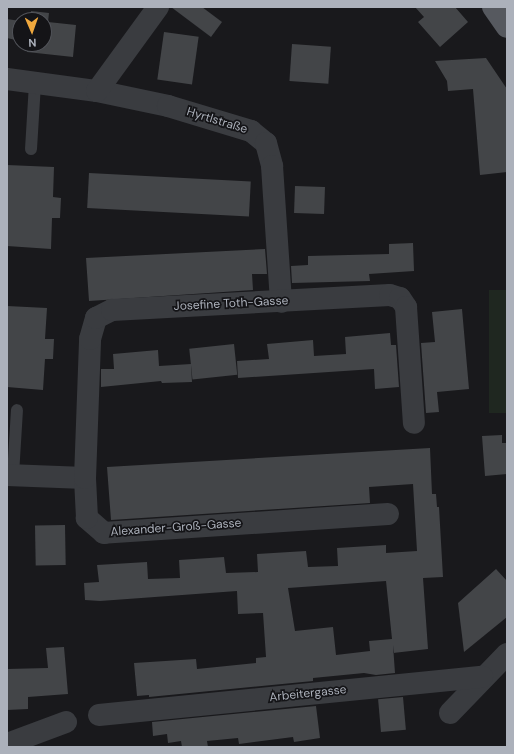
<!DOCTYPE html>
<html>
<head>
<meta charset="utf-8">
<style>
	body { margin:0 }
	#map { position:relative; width:514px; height:754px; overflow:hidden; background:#19191c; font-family:"DM Sans",sans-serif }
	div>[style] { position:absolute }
	.green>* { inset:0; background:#1f2720; transform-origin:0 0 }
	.building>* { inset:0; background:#434548; transform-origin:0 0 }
	.lane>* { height:12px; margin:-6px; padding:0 6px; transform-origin:6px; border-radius:6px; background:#3a3c40 }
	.street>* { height:22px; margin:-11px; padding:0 11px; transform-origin:11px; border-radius:11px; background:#3a3c40 }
	.primary>* { height:22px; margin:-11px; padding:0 11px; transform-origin:11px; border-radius:11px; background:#56595f }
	span { translate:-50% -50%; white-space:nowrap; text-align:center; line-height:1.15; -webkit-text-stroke:3.5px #141417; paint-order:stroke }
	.street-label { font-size:12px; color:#acb1bb }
	.frame { position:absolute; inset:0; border:8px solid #acb1bb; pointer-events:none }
	.north { position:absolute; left:12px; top:12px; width:40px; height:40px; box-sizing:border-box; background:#141417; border:1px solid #515359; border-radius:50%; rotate:178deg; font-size:11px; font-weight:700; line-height:16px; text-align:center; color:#acb1bb }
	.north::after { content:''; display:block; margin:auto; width:14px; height:18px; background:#f0a83d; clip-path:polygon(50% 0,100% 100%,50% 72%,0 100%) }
</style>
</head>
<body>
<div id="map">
	<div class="green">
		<i style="left:489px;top:290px;width:18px;height:123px"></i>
	</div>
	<div class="building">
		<i style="clip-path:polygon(171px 7px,202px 7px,222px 22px,211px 37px)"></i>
		<i style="clip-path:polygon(415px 7px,455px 7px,468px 22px,440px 47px,418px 22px,424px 17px)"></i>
		<i style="clip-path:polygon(31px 11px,49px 13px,48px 22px,76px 25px,73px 57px,27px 52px,28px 44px,44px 44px,44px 20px,30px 20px)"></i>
		<i style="clip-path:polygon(7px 19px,20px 21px,20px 41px,7px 38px)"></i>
		<i style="left:164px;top:32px;width:35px;height:48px;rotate:8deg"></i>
		<i style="left:292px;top:44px;width:39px;height:37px;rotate:4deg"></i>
		<i style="clip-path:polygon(486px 58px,507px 89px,507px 172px,480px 175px,473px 89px,448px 91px,447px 81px,435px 61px)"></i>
		<i style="clip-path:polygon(7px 165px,54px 167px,53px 197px,61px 198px,60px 218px,52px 218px,51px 249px,7px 246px)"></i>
		<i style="left:89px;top:173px;width:162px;height:35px;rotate:3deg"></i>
		<i style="left:295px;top:186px;width:30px;height:27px;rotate:2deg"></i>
		<i style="clip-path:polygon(413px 243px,414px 271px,369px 274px,370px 281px,292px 283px,291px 266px,308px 265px,308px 256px,389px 254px,389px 244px)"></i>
		<i style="clip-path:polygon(265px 249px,267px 274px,252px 274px,253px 290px,89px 301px,86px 258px)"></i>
		<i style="clip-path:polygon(7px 306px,47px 308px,45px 339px,54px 339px,53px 359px,45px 359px,43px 390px,7px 387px)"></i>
		<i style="clip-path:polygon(462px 309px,469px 389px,437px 392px,439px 412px,426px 413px,421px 343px,435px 342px,432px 312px)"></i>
		<i style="clip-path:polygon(390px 333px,391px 345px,396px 345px,399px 387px,375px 389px,374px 369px,238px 378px,237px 361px,269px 359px,267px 344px,313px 340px,314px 356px,346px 354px,345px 337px)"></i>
		<i style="left:234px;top:344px;width:31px;height:45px;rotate:84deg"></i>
		<i style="clip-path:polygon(158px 350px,159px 366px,191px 364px,192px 382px,162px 383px,161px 381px,101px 387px,101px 369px,114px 369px,113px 354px)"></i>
		<i style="clip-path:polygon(502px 435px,502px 443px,507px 443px,507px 474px,485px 476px,482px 436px)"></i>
		<i style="clip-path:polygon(evenodd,430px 448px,432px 494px,436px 494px,437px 507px,439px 507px,443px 577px,423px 578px,428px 649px,393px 653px,393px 645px,395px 673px,376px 675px,364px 673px,313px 678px,313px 681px,149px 697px,149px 695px,137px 696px,134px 663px,196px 659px,197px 669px,256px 663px,256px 658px,266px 657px,263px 613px,238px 614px,237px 591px,100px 601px,85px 600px,84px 583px,99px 582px,97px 565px,147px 562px,148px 579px,180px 578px,179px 560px,224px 557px,226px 573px,258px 572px,257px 554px,306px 551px,308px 567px,338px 566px,337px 548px,386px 545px,386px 553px,417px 551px,413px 484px,369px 487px,370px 503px,111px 520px,107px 467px,430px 448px,386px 581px,392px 639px,369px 641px,370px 651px,336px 655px,333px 627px,295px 631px,288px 588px,386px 581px)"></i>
		<i style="left:65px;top:525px;width:40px;height:30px;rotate:89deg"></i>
		<i style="clip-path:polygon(496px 569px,507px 581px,507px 617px,464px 652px,458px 603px)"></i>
		<i style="clip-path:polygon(64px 647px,68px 694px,28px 697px,28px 709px,7px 710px,7px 669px,48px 668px,46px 648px)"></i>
		<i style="left:403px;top:697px;width:33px;height:25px;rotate:85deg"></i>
		<i style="clip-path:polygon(316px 706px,320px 738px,294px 742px,293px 737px,239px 744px,238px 738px,207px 741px,208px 747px,182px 747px,181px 741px,168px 743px,167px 734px,153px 736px,152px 722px)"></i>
	</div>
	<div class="lane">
		<i style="left:31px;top:149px;width:66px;rotate:-86.5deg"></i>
		<i style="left:13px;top:475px;width:65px;rotate:-86.5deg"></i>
	</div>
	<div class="street">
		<i style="left:7px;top:79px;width:91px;rotate:7.6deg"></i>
		<i style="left:97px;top:91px;width:73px;rotate:11.9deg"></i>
		<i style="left:168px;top:106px;width:87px;rotate:16.8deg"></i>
		<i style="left:251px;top:131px;width:19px;rotate:39deg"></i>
		<i style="left:266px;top:143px;width:24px;rotate:75deg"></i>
		<i style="left:272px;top:166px;width:136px;rotate:86.2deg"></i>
		<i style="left:97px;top:91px;width:104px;rotate:-54deg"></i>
		<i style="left:7px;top:475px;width:78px;rotate:2.2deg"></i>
		<i style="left:388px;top:514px;width:285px;rotate:176.2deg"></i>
		<i style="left:104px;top:533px;width:23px;rotate:-139deg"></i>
		<i style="left:87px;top:518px;width:40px;rotate:-92.9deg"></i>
		<i style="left:85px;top:478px;width:139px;rotate:-87.9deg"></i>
		<i style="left:90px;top:339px;width:22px;rotate:-74deg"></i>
		<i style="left:96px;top:318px;width:18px;rotate:-27deg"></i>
		<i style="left:112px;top:310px;width:278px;rotate:-3.1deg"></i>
		<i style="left:390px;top:295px;width:10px;rotate:17deg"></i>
		<i style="left:400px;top:298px;width:11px;rotate:56deg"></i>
		<i style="left:406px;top:307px;width:116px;rotate:86.1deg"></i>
		<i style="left:450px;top:713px;width:82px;rotate:-46deg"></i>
		<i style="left:99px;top:715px;width:385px;rotate:-5.7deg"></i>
		<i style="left:7px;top:744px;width:63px;rotate:-20.4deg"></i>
	</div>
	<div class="primary">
		<i style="left:493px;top:7px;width:24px;rotate:55deg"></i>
	</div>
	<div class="street-label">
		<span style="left:217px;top:121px;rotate:17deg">Hyrtlstraße</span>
		<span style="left:231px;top:304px;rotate:-3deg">Josefine Toth-Gasse</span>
		<span style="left:176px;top:528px;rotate:-4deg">Alexander-Groß-Gasse</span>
		<span style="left:308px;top:694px;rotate:-6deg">Arbeitergasse</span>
	</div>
	<div class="frame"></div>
	<div class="north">N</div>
</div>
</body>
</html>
